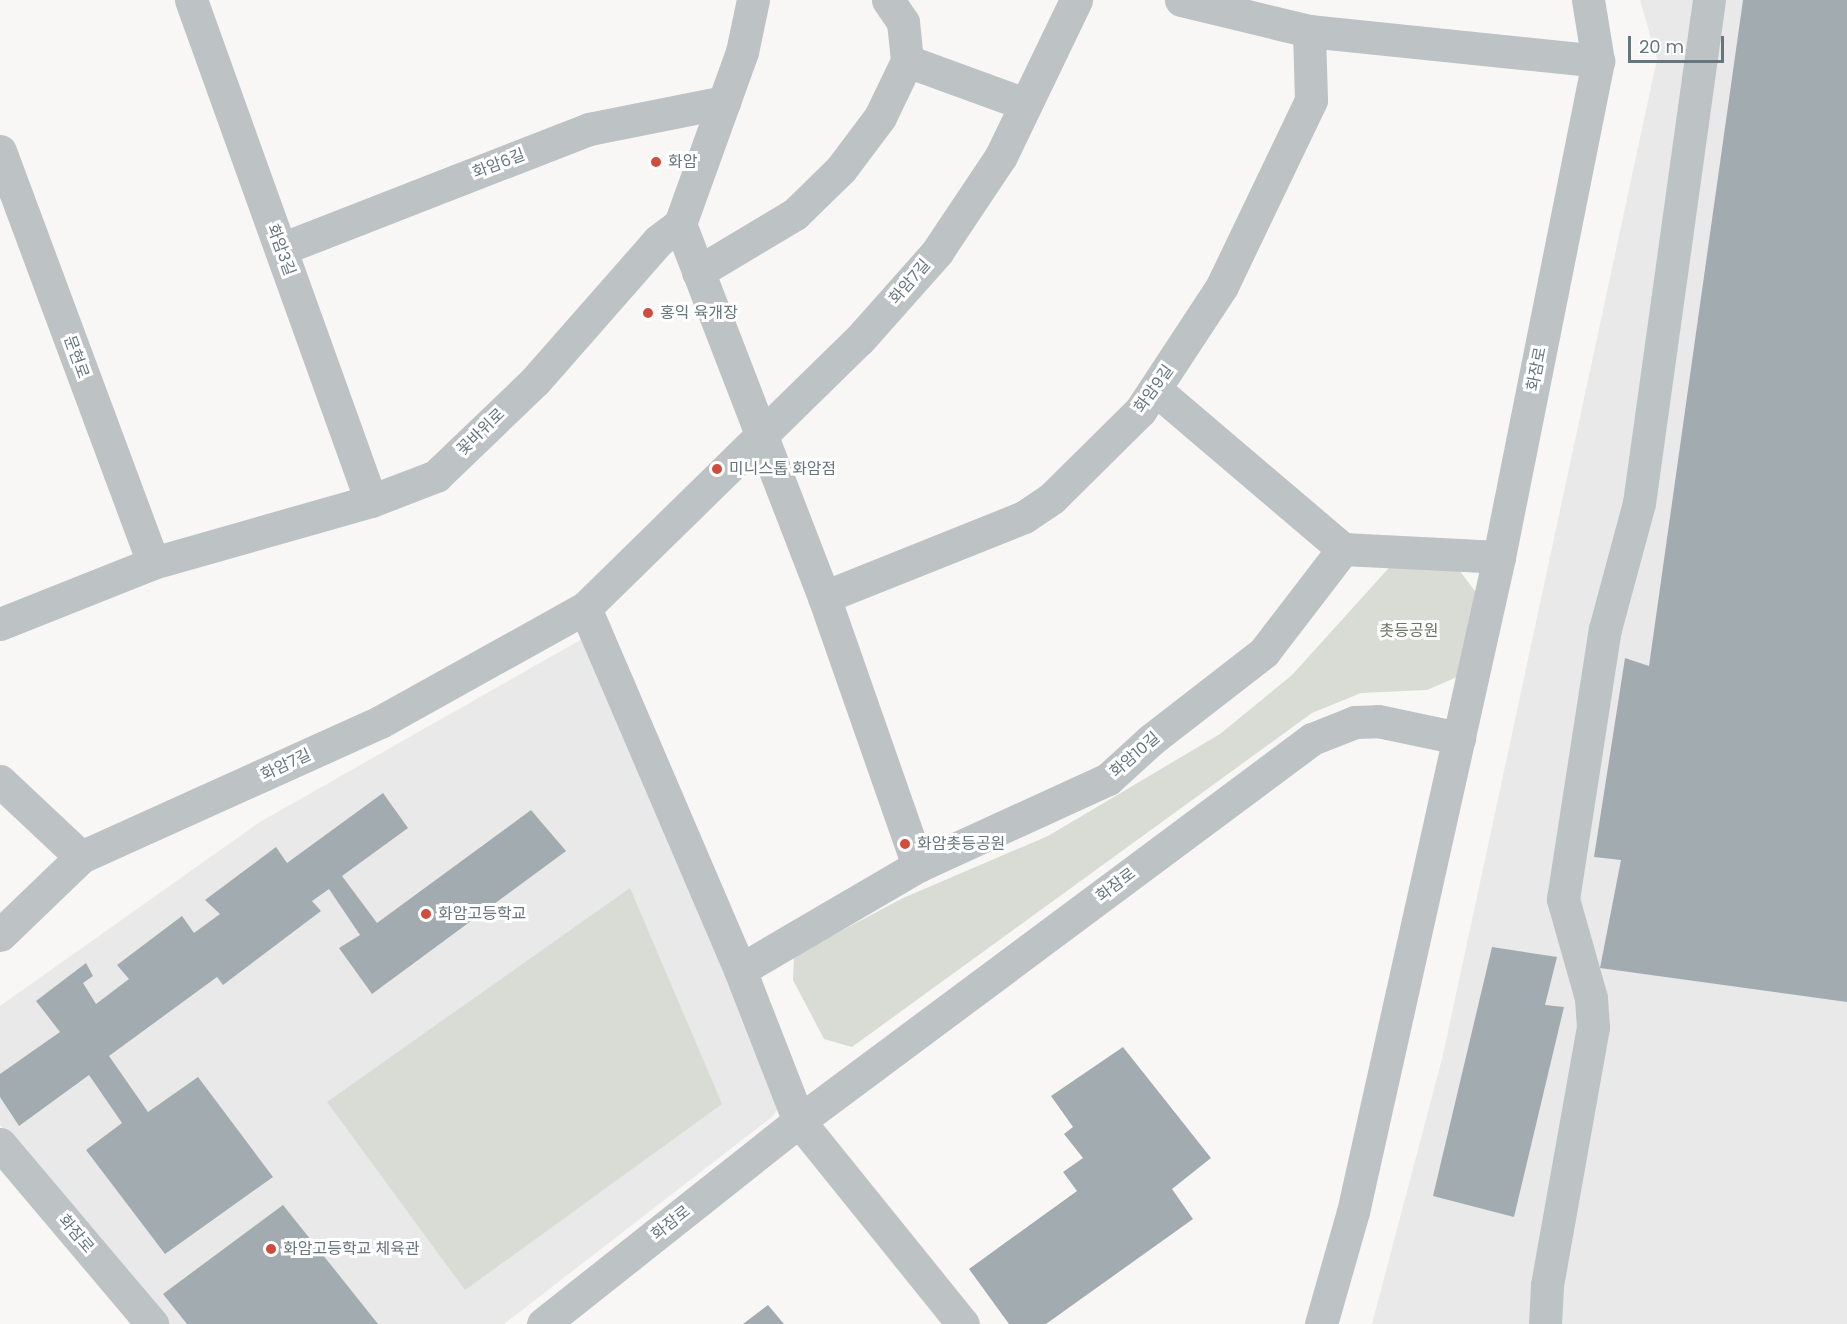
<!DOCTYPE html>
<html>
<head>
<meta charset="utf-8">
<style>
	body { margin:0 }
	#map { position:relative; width:1847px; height:1324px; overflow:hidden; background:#f8f7f5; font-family:Poppins,"Noto Sans KR",sans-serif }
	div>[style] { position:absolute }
	.built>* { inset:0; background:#e8e9e8 }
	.green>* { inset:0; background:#d8dcd5 }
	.building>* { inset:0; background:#a2acb0 }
	.minor>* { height:33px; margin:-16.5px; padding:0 16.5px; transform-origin:16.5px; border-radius:16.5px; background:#bdc2c4 }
	.dots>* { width:16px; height:16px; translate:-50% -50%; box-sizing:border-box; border:3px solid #fff; border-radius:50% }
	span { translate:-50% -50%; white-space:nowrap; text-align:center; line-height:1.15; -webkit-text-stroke:6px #fff; paint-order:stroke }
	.poi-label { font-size:16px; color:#66767d }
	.left { translate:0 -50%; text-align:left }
	.street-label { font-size:16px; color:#66767d }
	.park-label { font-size:16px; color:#697664 }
	.scale { position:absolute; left:1628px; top:36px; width:96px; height:27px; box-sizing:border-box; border:3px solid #66767d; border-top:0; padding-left:8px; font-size:18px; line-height:21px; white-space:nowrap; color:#66767d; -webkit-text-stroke:4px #fff; paint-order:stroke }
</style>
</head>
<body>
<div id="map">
	<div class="built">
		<i style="clip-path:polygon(1640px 0,1847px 0,1847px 1324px,1372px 1324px,1443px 1055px,1657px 59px)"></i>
		<i style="clip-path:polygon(582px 639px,784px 1100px,773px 1116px,504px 1324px,160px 1324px,0 1125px,0 1006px,260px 822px)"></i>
	</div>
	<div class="green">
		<i style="clip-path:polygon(1396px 560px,1460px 571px,1477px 594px,1457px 677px,1427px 690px,1361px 693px,1312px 713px,852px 1047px,824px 1039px,793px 980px,794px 956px,903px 898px,1048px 836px,1220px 734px,1292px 675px)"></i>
		<i style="clip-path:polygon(630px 888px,722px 1104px,465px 1290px,327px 1102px)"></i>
	</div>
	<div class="building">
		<i style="clip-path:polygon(1743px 0,1847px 0,1847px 1002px,1600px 968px,1621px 860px,1594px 857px,1625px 658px,1649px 666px)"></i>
		<i style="clip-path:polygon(383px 793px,408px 828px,342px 876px,377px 923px,531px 810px,566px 851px,372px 994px,339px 948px,360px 935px,329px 889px,312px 901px,321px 911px,223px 985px,217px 977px,109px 1056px,148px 1112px,198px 1077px,273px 1177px,165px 1254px,86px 1150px,122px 1123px,89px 1075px,19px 1126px,0 1097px,0 1074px,60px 1032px,36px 1001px,86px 963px,93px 976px,83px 983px,96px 1004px,129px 979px,117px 965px,182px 916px,194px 933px,220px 914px,205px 900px,276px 847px,287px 863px)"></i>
		<i style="clip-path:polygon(1492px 947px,1557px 957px,1545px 1005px,1564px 1007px,1514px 1217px,1433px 1196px)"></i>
		<i style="clip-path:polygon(1123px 1047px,1211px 1158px,1172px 1189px,1193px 1219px,1046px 1324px,1009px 1324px,969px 1269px,1077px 1191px,1063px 1172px,1083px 1158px,1064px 1134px,1073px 1127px,1051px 1096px)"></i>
		<i style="clip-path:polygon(283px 1205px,378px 1324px,187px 1324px,163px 1294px)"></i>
		<i style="clip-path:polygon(768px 1305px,784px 1324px,743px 1324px)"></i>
	</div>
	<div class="minor">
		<i style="left:191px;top:0;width:532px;rotate:70.24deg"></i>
		<i style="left:888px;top:0;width:27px;rotate:56deg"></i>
		<i style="left:903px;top:22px;width:39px;rotate:84deg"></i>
		<i style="left:1181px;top:0;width:132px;rotate:13.6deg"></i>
		<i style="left:1309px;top:31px;width:291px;rotate:5.9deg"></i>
		<i style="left:0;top:151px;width:439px;rotate:69.6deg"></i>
		<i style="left:680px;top:224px;width:400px;rotate:68.9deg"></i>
		<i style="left:824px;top:597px;width:285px;rotate:70.7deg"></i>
		<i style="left:281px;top:249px;width:331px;rotate:-21.3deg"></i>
		<i style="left:589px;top:129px;width:138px;rotate:-11.3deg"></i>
		<i style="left:698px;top:272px;width:113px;rotate:-30.9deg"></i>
		<i style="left:795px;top:214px;width:64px;rotate:-44.4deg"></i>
		<i style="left:841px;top:169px;width:65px;rotate:-53.1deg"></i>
		<i style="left:880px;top:117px;width:62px;rotate:-64.3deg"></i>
		<i style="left:907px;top:61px;width:126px;rotate:20deg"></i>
		<i style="left:1156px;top:390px;width:245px;rotate:40.4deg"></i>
		<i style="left:824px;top:597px;width:215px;rotate:-21.8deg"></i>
		<i style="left:1024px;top:517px;width:34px;rotate:-34deg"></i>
		<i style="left:1052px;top:498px;width:124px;rotate:-44.7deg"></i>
		<i style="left:1140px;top:411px;width:149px;rotate:-56.7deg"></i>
		<i style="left:1222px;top:286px;width:206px;rotate:-64.4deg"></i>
		<i style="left:1311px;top:100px;width:69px;rotate:-91.7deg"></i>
		<i style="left:585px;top:608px;width:394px;rotate:66.8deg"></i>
		<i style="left:740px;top:970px;width:162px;rotate:68.7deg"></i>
		<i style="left:799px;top:1121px;width:261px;rotate:51.1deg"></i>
		<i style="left:0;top:624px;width:165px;rotate:-21.7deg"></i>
		<i style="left:153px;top:563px;width:227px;rotate:-15.9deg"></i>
		<i style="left:371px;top:501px;width:70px;rotate:-21deg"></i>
		<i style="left:436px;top:476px;width:137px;rotate:-43.8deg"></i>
		<i style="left:535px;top:381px;width:188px;rotate:-48.7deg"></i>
		<i style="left:659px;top:240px;width:26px;rotate:-37deg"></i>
		<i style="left:680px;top:224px;width:183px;rotate:-70.2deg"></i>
		<i style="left:742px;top:52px;width:53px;rotate:-78.1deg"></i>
		<i style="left:0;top:781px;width:111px;rotate:43.2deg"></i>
		<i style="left:0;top:935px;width:112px;rotate:-43.9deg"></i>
		<i style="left:81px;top:857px;width:328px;rotate:-24.3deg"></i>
		<i style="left:380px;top:722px;width:235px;rotate:-29.1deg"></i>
		<i style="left:585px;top:608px;width:383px;rotate:-44.4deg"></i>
		<i style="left:859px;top:340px;width:118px;rotate:-48.4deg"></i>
		<i style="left:937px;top:252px;width:115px;rotate:-56.3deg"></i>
		<i style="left:1001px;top:156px;width:173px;rotate:-64.3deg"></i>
		<i style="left:740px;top:970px;width:206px;rotate:-30.3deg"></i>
		<i style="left:918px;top:866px;width:209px;rotate:-24.6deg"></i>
		<i style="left:1108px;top:779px;width:59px;rotate:-42.3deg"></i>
		<i style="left:1152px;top:739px;width:142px;rotate:-37.8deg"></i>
		<i style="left:1264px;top:652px;width:130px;rotate:-52.5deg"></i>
		<i style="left:1343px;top:549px;width:156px;rotate:2.9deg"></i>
		<i style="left:0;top:1144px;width:236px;rotate:49.8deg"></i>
		<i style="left:543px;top:1324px;width:327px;rotate:-38.4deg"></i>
		<i style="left:799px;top:1121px;width:640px;rotate:-36.67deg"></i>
		<i style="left:1312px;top:739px;width:46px;rotate:-21.6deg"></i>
		<i style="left:1355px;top:722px;width:23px;rotate:-2deg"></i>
		<i style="left:1378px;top:721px;width:83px;rotate:11.9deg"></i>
		<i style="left:1321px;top:1324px;width:116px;rotate:-74.1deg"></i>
		<i style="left:1353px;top:1212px;width:671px;rotate:-77.43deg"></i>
		<i style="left:1499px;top:557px;width:506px;rotate:-78.71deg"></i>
		<i style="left:1598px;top:61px;width:62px;rotate:-99.3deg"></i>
		<i style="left:1545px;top:1324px;width:39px;rotate:-87deg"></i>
		<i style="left:1547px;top:1285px;width:262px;rotate:-79.9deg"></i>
		<i style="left:1593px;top:1027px;width:29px;rotate:-94deg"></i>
		<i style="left:1591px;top:998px;width:103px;rotate:-105.8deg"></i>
		<i style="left:1563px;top:899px;width:273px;rotate:-81.2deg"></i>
		<i style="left:1605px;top:629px;width:131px;rotate:-74.9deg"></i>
		<i style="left:1639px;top:503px;width:508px;rotate:-82.08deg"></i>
	</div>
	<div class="dots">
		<i style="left:656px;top:162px;background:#d04d3d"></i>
		<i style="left:648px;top:313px;background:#d04d3d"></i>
		<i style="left:717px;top:469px;background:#d04d3d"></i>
		<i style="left:905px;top:844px;background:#d04d3d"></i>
		<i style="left:426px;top:914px;background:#d04d3d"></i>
		<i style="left:271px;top:1249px;background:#d04d3d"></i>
	</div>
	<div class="poi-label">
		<span class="left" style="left:668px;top:162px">화암</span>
		<span class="left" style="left:660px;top:313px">홍익 육개장</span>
		<span class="left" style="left:729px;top:469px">미니스톱 화암점</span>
		<span class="left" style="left:917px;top:844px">화암촛등공원</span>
		<span class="left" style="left:438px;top:914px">화암고등학교</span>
		<span class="left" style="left:283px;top:1249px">화암고등학교 체육관</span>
	</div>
	<div class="street-label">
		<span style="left:499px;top:164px;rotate:-21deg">화암6길</span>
		<span style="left:281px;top:250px;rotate:70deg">화암3길</span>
		<span style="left:910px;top:282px;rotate:-49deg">화암7길</span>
		<span style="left:76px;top:357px;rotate:70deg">문현로</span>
		<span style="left:1537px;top:369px;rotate:-79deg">화잠로</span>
		<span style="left:1154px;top:389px;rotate:-54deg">화암9길</span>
		<span style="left:481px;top:432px;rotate:-44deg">꽃바위로</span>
		<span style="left:1135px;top:755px;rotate:-41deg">화암10길</span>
		<span style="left:286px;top:765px;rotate:-25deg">화암7길</span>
		<span style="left:1116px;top:885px;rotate:-37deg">화잠로</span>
		<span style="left:671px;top:1223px;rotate:-38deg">화잠로</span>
		<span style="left:76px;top:1234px;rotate:50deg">화잠로</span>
	</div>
	<div class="park-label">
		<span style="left:1409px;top:631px">촛등공원</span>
	</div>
	<div class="scale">20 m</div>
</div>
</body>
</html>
